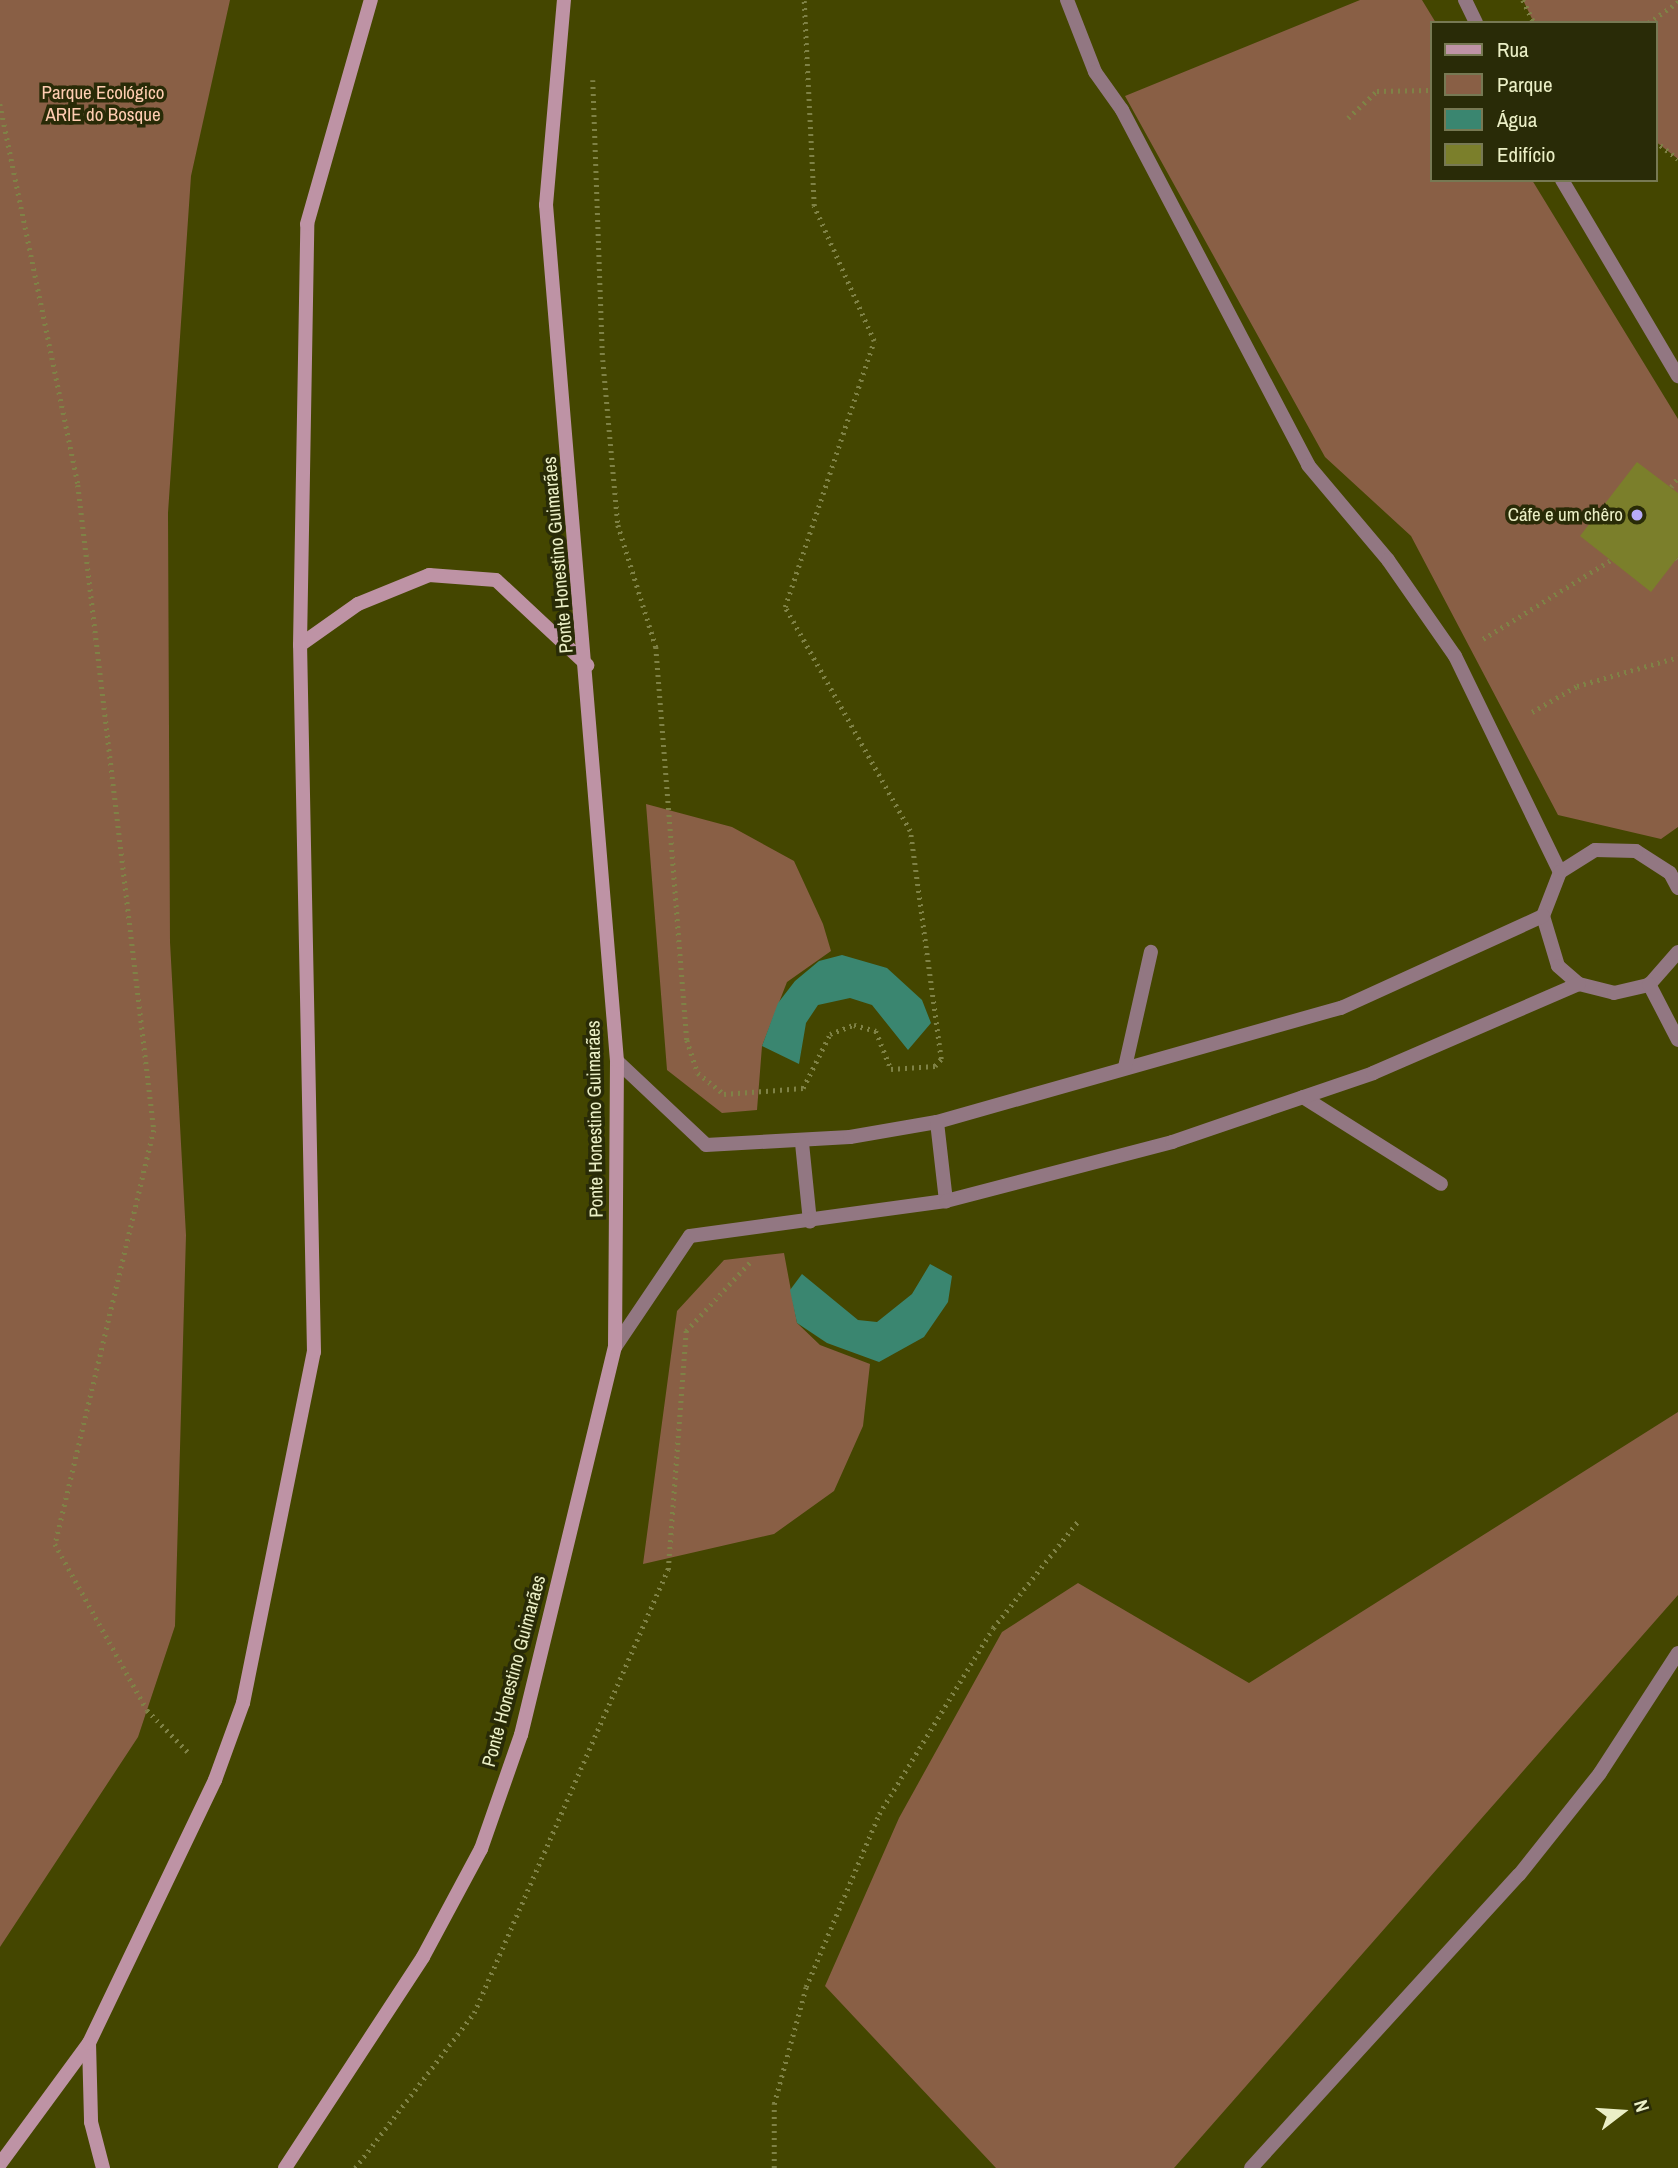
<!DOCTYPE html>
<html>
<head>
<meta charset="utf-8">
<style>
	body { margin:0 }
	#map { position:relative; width:1678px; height:2168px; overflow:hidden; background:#444600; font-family:"Archivo Narrow",sans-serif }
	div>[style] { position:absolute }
	.green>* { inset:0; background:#895f45 }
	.water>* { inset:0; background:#3a8670 }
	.building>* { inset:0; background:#7b7f2b }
	.path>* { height:4.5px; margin-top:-2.25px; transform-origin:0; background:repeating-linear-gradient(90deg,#7f8246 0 2px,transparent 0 7px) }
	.lane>* { height:14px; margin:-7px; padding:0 7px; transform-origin:7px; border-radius:7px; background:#927782 }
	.secondary>* { height:14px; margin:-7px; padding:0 7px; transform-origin:7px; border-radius:7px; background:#be93a5 }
	.dots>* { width:19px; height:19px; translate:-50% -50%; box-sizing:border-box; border:4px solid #292b07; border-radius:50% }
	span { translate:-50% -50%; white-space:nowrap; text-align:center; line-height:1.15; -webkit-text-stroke:7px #292b07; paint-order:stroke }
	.park-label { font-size:19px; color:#ffcdb1 }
	.poi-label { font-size:19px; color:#ebefc6 }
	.right { translate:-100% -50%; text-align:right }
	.street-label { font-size:19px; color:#ebefc6 }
	.legend { position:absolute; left:1430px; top:21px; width:228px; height:161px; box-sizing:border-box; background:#292b07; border:2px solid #777953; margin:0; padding:9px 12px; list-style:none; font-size:21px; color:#ebefc6 }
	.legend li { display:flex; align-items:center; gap:14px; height:35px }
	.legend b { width:35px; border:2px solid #777953 }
	.north { position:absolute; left:1587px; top:2077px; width:70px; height:70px; -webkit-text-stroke:5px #292b07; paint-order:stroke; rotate:73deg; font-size:19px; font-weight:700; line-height:28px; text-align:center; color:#ebefc6 }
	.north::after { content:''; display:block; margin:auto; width:24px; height:32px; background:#ebefc6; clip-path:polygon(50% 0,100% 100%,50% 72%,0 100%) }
</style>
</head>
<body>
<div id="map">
	<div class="green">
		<i style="clip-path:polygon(0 0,230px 0,191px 176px,168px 513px,170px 942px,186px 1235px,175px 1626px,138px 1737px,0 1947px)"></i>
		<i style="clip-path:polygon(1360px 0,1422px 0,1436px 23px,1431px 180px,1532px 180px,1678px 419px,1678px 827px,1661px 839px,1558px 815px,1411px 536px,1325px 457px,1125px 96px)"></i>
		<i style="clip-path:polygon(1523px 0,1678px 0,1678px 159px,1655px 141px,1655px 23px,1534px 23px)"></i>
		<i style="clip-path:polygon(646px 804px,732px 827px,794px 861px,823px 924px,831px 951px,787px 982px,762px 1046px,757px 1110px,722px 1113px,667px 1070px)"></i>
		<i style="clip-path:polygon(784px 1253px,797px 1323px,820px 1345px,870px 1364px,863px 1426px,834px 1491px,774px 1534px,643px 1564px,677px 1311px,724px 1260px)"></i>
		<i style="clip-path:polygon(1678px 1412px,1678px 1595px,1174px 2168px,996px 2168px,825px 1986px,899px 1818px,1002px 1632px,1078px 1583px,1249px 1683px)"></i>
	</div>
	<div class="water">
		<i style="clip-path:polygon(842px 955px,887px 968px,922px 1000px,931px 1023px,908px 1050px,872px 1005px,850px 998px,818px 1005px,806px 1023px,799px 1064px,762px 1046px,778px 1003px,795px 981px,819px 961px)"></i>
		<i style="clip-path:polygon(930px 1264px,952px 1276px,948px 1302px,924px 1337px,879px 1362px,827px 1343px,797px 1323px,790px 1290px,802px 1274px,858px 1320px,877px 1322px,912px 1294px)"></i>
	</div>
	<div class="building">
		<i style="clip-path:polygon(1637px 462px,1678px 493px,1678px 557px,1651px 592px,1580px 536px)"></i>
	</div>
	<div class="path">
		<i style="left:1523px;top:0;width:25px;rotate:64deg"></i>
		<i style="left:1648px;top:23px;width:37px;rotate:-35deg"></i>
		<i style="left:593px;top:80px;width:280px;rotate:88deg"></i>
		<i style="left:603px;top:360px;width:166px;rotate:84.8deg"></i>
		<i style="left:618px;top:525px;width:128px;rotate:72.7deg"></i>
		<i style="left:656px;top:647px;width:394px;rotate:85.5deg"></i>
		<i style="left:687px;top:1040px;width:35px;rotate:72deg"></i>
		<i style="left:698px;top:1073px;width:33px;rotate:39deg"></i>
		<i style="left:724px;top:1094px;width:79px;rotate:-4.3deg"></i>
		<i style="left:803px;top:1088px;width:60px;rotate:-63.4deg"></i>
		<i style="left:830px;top:1034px;width:26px;rotate:-21deg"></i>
		<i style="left:854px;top:1025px;width:23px;rotate:15deg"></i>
		<i style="left:876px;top:1031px;width:41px;rotate:68.5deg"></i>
		<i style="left:891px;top:1069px;width:44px;rotate:-3.9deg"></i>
		<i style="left:935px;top:1066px;width:9px;rotate:-49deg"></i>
		<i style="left:941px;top:1059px;width:230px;rotate:-97.7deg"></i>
		<i style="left:910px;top:831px;width:257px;rotate:-119.2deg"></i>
		<i style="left:785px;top:607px;width:280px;rotate:-71.5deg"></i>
		<i style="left:874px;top:341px;width:148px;rotate:-114deg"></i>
		<i style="left:814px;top:206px;width:206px;rotate:-92.8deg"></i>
		<i style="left:0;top:104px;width:389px;rotate:78.4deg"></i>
		<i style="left:78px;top:485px;width:649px;rotate:83.28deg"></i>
		<i style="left:154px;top:1130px;width:426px;rotate:103.4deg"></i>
		<i style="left:55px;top:1544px;width:190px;rotate:61deg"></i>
		<i style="left:147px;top:1710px;width:62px;rotate:45.7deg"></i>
		<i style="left:1348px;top:118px;width:40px;rotate:-43deg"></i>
		<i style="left:1377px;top:91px;width:54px;rotate:-1.1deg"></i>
		<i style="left:1655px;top:141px;width:29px;rotate:38deg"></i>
		<i style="left:1671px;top:487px;width:12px;rotate:-55deg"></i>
		<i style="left:1677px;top:558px;width:1px;rotate:45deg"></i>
		<i style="left:1483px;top:639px;width:150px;rotate:-31.7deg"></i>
		<i style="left:1532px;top:712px;width:52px;rotate:-30deg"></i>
		<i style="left:1577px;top:686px;width:105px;rotate:-16deg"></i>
		<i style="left:355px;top:2168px;width:195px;rotate:-52.5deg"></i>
		<i style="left:474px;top:2013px;width:484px;rotate:-66.4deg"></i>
		<i style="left:668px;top:1570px;width:240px;rotate:-85.7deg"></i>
		<i style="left:686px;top:1331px;width:96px;rotate:-47.1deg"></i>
		<i style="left:774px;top:2168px;width:64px;rotate:-90deg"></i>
		<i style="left:774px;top:2104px;width:121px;rotate:-74.7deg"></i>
		<i style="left:806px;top:1987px;width:188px;rotate:-67.1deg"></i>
		<i style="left:879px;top:1814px;width:218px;rotate:-58.5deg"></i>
		<i style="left:993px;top:1628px;width:138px;rotate:-51.5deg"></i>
	</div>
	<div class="lane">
		<i style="left:1067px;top:0;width:77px;rotate:68.7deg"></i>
		<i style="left:1095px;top:72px;width:47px;rotate:54.6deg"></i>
		<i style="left:1122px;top:110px;width:401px;rotate:62.3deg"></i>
		<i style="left:1308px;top:465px;width:124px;rotate:49.9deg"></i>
		<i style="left:1388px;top:560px;width:117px;rotate:55.1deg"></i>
		<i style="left:1455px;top:656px;width:240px;rotate:64.1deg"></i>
		<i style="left:1465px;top:0;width:25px;rotate:64deg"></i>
		<i style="left:1562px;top:180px;width:228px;rotate:59.4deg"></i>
		<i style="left:1678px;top:888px;width:17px;rotate:-118deg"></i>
		<i style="left:1670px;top:873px;width:40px;rotate:-147.1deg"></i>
		<i style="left:1636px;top:851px;width:41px;rotate:-178.6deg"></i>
		<i style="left:1595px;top:850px;width:41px;rotate:147.8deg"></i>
		<i style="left:1560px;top:872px;width:47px;rotate:111.1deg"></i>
		<i style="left:1543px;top:916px;width:52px;rotate:73.3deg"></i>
		<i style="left:1558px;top:966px;width:28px;rotate:41deg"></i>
		<i style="left:1579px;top:984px;width:36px;rotate:14deg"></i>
		<i style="left:1614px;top:993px;width:36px;rotate:-13deg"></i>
		<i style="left:1649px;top:985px;width:44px;rotate:-48.7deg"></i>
		<i style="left:1649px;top:984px;width:63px;rotate:62.6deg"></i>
		<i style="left:617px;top:1061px;width:122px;rotate:43.3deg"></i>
		<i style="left:706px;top:1145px;width:144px;rotate:-3.2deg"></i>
		<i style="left:850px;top:1137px;width:88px;rotate:-9.8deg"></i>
		<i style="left:937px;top:1122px;width:420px;rotate:-15.8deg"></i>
		<i style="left:1341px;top:1008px;width:222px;rotate:-24.5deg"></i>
		<i style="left:1125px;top:1067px;width:118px;rotate:-77.3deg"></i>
		<i style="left:1303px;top:1097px;width:163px;rotate:32.2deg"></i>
		<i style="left:937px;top:1122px;width:80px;rotate:83.5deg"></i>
		<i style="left:802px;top:1143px;width:79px;rotate:84.2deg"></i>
		<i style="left:615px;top:1347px;width:134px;rotate:-56deg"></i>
		<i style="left:690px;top:1236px;width:258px;rotate:-7.8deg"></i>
		<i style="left:946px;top:1201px;width:234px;rotate:-14.6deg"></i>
		<i style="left:1172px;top:1142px;width:213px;rotate:-18.9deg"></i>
		<i style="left:1373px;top:1073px;width:224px;rotate:-23.4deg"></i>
		<i style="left:1251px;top:2168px;width:397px;rotate:-47.6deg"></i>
		<i style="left:1519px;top:1875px;width:130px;rotate:-51.5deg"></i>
		<i style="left:1600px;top:1773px;width:143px;rotate:-57deg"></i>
	</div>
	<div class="secondary">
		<i style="left:300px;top:645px;width:71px;rotate:-35.3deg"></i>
		<i style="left:358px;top:604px;width:77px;rotate:-22.2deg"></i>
		<i style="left:429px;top:575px;width:67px;rotate:4.3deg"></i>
		<i style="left:496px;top:580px;width:125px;rotate:43deg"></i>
		<i style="left:89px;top:2043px;width:79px;rotate:88.5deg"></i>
		<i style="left:91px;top:2122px;width:48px;rotate:75.4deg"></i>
		<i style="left:0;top:2164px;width:150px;rotate:-53.7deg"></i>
		<i style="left:89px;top:2043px;width:292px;rotate:-64.4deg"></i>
		<i style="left:215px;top:1780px;width:82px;rotate:-70deg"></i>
		<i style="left:243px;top:1703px;width:358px;rotate:-78.6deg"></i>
		<i style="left:314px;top:1352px;width:707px;rotate:-91.13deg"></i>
		<i style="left:300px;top:645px;width:421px;rotate:-89deg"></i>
		<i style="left:307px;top:224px;width:233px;rotate:-74.1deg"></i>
		<i style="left:285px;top:2168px;width:252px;rotate:-56.8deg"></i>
		<i style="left:423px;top:1957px;width:123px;rotate:-61.8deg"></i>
		<i style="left:481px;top:1849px;width:121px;rotate:-70.7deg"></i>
		<i style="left:521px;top:1735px;width:399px;rotate:-76.4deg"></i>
		<i style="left:615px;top:1347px;width:286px;rotate:-89.6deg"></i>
		<i style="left:617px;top:1061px;width:859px;rotate:-94.74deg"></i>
		<i style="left:546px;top:205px;width:206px;rotate:-85deg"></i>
	</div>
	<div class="dots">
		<i style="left:1637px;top:515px;background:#b8abf7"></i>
	</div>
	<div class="park-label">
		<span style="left:103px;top:104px">Parque Ecológico<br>ARIE do Bosque</span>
	</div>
	<div class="poi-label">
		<span class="right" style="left:1623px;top:515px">Cáfe e um chêro</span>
	</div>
	<div class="street-label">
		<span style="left:558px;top:555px;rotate:-95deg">Ponte Honestino Guimarães</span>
		<span style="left:595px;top:1119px;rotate:-91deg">Ponte Honestino Guimarães</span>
		<span style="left:514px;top:1671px;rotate:-75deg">Ponte Honestino Guimarães</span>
	</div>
	<ul class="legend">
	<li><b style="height:9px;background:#be93a5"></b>Rua</li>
	<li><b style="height:19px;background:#895f45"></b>Parque</li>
	<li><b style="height:19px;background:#3a8670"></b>Água</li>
	<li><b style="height:19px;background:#7b7f2b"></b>Edifício</li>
	</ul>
	<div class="north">N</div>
</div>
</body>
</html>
